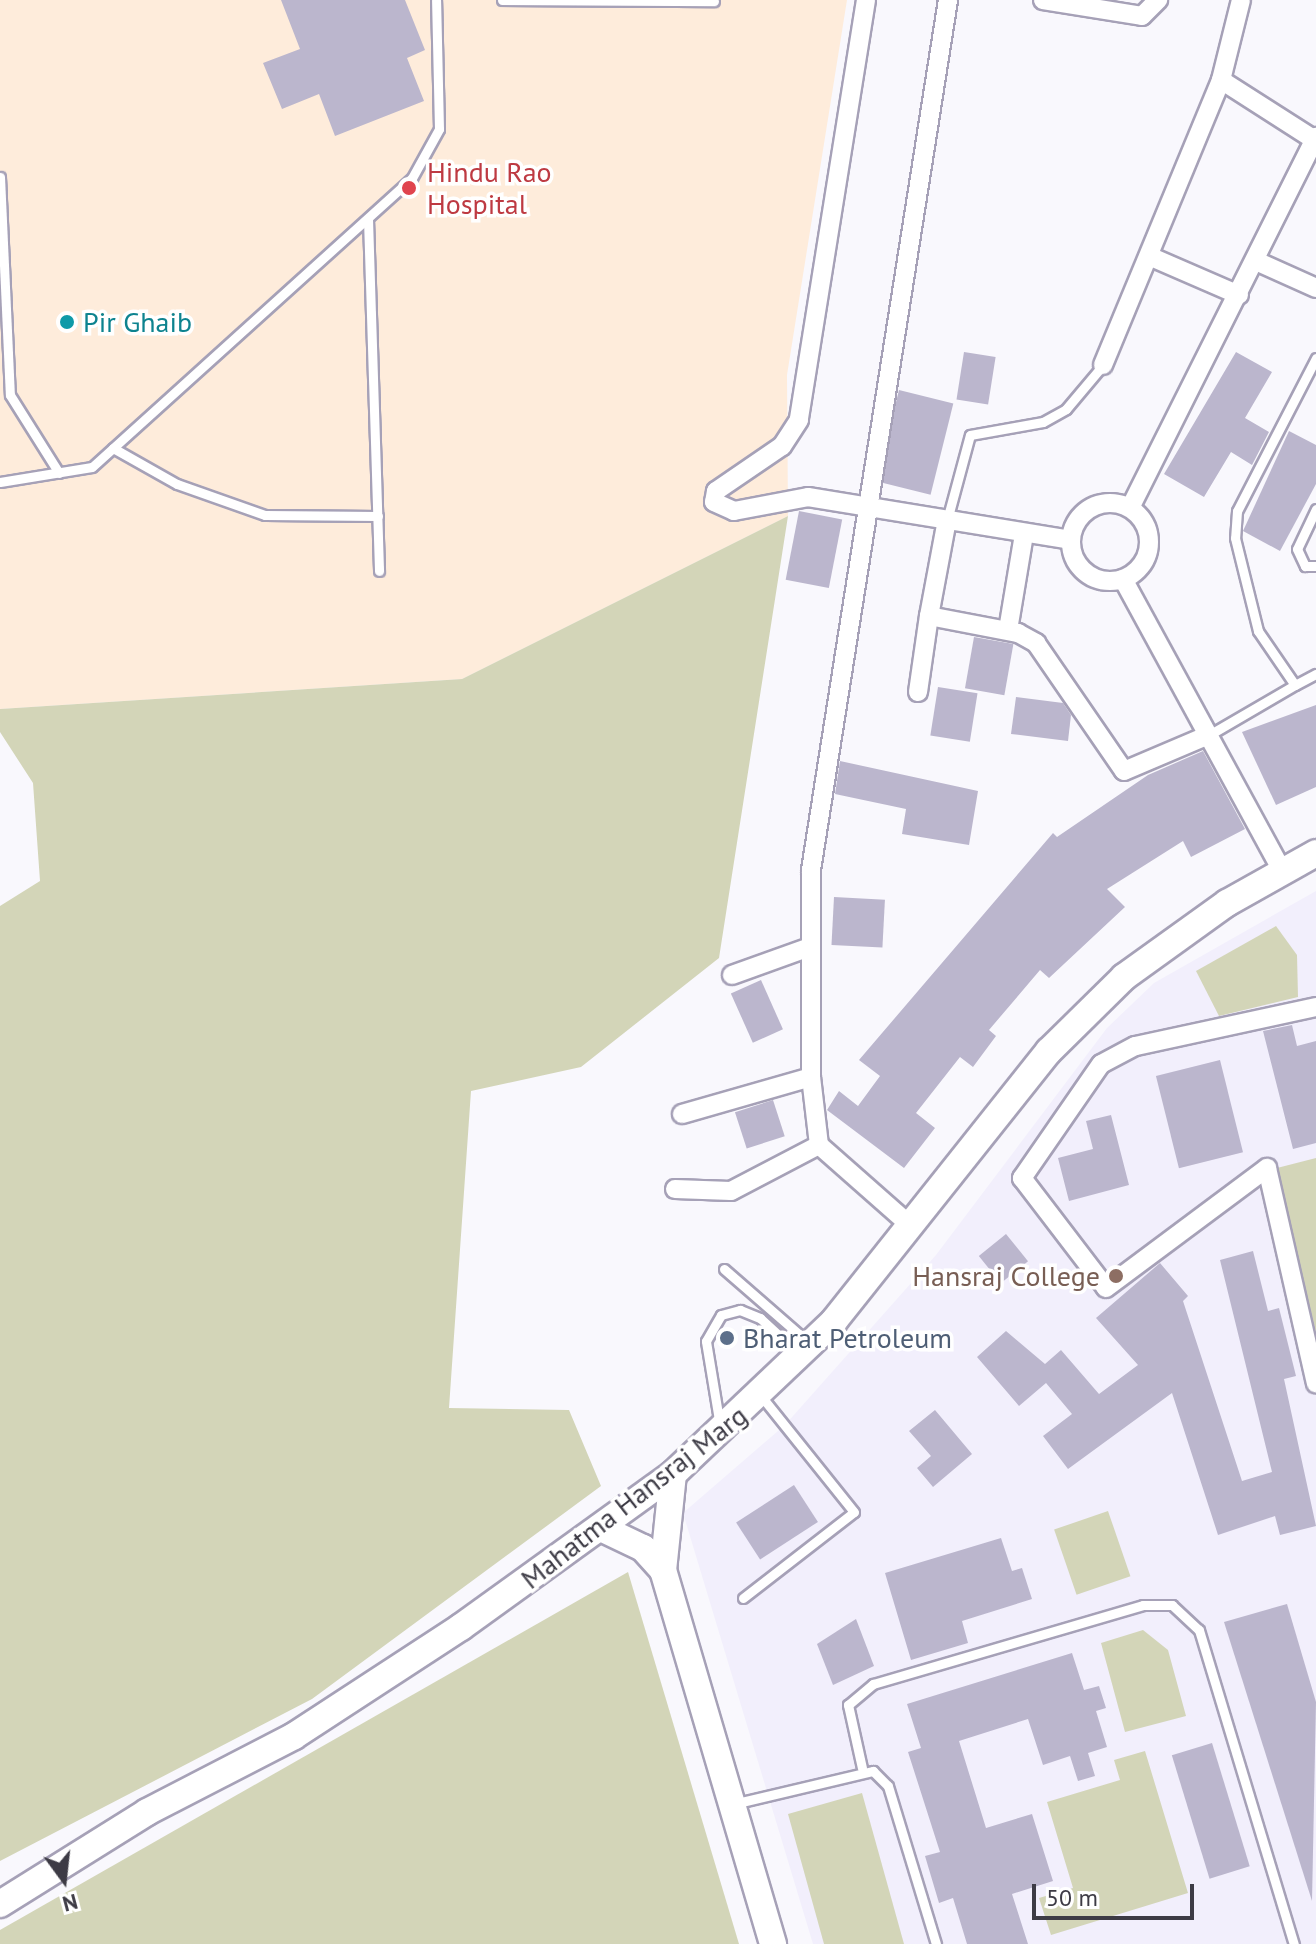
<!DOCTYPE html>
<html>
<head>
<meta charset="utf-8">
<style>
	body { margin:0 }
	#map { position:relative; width:1316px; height:1944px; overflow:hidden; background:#f9f8fd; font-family:"PT Sans",sans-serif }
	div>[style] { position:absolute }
	.built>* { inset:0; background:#f2effc }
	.medical>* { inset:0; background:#feecdb }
	.green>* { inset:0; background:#d3d5b8; transform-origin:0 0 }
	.building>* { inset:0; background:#bbb6cd; transform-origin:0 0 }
	.roads { filter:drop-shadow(2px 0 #a6a1b7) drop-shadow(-2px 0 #a6a1b7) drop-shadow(0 2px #a6a1b7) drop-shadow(0 -2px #a6a1b7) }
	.lane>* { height:9px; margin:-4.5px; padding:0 4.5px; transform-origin:4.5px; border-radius:4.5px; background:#fff }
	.street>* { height:18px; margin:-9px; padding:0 9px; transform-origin:9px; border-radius:9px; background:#fff }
	.street>.ring { margin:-9px; padding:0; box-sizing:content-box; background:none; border:18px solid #fff; border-radius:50% }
	.secondary>* { height:26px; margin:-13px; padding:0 13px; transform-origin:13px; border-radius:13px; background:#fff }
	.dots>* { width:22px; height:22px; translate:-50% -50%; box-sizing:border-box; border:4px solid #fff; border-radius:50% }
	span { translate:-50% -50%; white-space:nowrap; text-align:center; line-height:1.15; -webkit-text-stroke:7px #fff; paint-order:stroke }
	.health-label { font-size:28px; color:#be3a42 }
	.left { translate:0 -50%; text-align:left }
	.culture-label { font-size:28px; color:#0d838f }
	.education-label { font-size:28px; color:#785e54 }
	.right { translate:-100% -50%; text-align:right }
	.service-label { font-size:28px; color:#4e5e75 }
	.street-label { font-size:28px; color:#3d3b45 }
	.north { position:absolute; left:24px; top:1840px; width:80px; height:80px; -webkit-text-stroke:6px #fff; paint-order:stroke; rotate:165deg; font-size:22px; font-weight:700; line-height:32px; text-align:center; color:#3d3b45 }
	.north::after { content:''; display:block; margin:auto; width:28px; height:36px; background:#3d3b45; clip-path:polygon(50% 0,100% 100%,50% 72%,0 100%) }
	.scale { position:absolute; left:1032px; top:1884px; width:162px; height:36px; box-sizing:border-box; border:4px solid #3d3b45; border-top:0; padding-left:10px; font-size:24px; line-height:28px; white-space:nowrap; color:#3d3b45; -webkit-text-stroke:6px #fff; paint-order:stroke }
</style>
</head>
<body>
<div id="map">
	<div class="built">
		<i style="clip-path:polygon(1316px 891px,1316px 1944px,813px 1944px,683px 1513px,785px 1425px,936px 1255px,1107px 1028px,1154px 983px)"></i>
	</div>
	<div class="medical">
		<i style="clip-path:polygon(0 0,847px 0,787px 375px,788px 516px,462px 679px,0 709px)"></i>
	</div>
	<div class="green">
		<i style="clip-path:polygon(788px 516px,719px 958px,581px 1067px,471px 1091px,449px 1408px,569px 1410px,601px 1486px,312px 1699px,0 1861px,0 906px,40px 881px,33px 783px,0 732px,0 709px,462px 679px)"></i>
		<i style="clip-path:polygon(1276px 926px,1297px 955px,1298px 997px,1219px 1016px,1196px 971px)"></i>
		<i style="clip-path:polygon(1316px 1158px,1316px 1333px,1277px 1168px)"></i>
		<i style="left:1108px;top:1511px;width:69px;height:57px;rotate:71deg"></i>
		<i style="clip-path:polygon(628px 1572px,739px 1944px,0 1944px,0 1930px)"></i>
		<i style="clip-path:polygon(1143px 1630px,1168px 1650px,1186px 1716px,1125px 1732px,1101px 1643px)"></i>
		<i style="clip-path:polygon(1145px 1751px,1188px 1893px,1051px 1935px,1039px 1898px,1073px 1888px,1047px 1802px,1120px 1780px,1114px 1760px)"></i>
		<i style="clip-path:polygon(862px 1793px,904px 1944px,824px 1944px,788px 1814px)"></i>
	</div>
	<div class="building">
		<i style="clip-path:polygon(281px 0,405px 0,425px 50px,407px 58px,424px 101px,335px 136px,319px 94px,282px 109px,263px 63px,300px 49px)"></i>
		<i style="left:964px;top:352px;width:32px;height:48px;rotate:9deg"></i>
		<i style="clip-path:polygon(1236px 352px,1272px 372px,1245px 418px,1269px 432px,1252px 465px,1231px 452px,1204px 497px,1164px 474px)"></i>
		<i style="left:899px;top:390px;width:56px;height:94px;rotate:14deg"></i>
		<i style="clip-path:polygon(1289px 431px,1316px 445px,1316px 484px,1280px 551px,1243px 531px)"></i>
		<i style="left:799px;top:511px;width:44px;height:70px;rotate:11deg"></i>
		<i style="left:974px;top:637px;width:40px;height:52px;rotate:10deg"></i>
		<i style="left:938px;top:687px;width:40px;height:49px;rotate:9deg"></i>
		<i style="clip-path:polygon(1016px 697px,1063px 703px,1071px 715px,1068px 741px,1011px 734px)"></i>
		<i style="clip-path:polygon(1316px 705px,1316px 787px,1276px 805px,1242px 732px)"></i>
		<i style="clip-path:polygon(1203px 751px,1245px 829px,1191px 857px,1183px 841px,1107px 889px,1125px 907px,1049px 978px,1040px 970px,989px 1030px,996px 1036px,973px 1067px,960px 1057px,916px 1113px,935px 1128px,904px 1168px,827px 1110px,839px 1091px,858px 1106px,880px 1076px,859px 1060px,1053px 833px,1057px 837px,1148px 775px)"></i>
		<i style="clip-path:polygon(840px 761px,978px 791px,969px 845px,902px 834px,906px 809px,835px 794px)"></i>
		<i style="left:834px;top:897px;width:51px;height:48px;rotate:3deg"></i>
		<i style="left:761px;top:980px;width:54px;height:33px;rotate:66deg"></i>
		<i style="clip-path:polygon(1292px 1025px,1297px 1046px,1316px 1041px,1316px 1143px,1293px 1149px,1263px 1031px)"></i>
		<i style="left:1220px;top:1060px;width:95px;height:66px;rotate:76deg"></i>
		<i style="left:773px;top:1100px;width:38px;height:40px;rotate:72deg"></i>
		<i style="clip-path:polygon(1111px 1115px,1129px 1185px,1069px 1201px,1058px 1158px,1093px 1149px,1086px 1121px)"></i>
		<i style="left:1006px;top:1234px;width:35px;height:35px;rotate:51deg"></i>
		<i style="clip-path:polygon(1253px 1251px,1268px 1311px,1279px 1308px,1296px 1376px,1284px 1379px,1316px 1526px,1280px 1535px,1275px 1516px,1218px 1535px,1172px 1393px,1068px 1469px,1043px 1436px,1072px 1414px,1046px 1383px,1019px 1406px,977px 1357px,1006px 1331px,1045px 1364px,1061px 1350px,1099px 1394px,1138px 1365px,1096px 1318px,1160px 1263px,1188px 1296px,1183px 1301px,1242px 1481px,1272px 1472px,1220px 1260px)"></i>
		<i style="clip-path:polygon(935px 1410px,972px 1454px,933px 1487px,917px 1468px,931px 1456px,909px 1431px)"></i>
		<i style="left:794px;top:1485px;width:44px;height:69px;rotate:57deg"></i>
		<i style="clip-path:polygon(1001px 1538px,1012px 1571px,1022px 1568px,1032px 1599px,962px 1621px,968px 1643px,911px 1660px,885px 1573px)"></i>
		<i style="clip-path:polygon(1287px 1604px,1316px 1702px,1312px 1901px,1224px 1622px)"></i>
		<i style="clip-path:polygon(856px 1619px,874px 1666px,833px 1685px,817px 1644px)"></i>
		<i style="clip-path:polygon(1072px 1653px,1084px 1690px,1099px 1686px,1106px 1708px,1096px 1711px,1107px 1747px,1088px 1753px,1095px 1776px,1078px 1781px,1070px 1756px,1043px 1765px,1028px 1719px,959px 1741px,986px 1828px,1032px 1814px,1053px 1881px,1012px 1894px,1028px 1944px,967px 1944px,953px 1898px,939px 1903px,925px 1856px,940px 1852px,908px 1752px,921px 1748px,907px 1704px)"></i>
		<i style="left:1212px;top:1743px;width:129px;height:42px;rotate:73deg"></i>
	</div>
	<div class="roads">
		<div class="lane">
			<i style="left:502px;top:0;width:212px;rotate:0.3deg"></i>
			<i style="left:0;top:177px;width:218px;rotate:87.4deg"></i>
			<i style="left:10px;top:395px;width:92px;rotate:57.9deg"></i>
			<i style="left:368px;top:219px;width:352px;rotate:88.2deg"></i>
			<i style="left:1316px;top:358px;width:172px;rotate:117.3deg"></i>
			<i style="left:1237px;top:511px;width:27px;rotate:94deg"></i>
			<i style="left:1235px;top:538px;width:96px;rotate:76.1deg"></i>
			<i style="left:1258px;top:631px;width:65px;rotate:55.6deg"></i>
			<i style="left:1295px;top:685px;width:24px;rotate:-28deg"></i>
			<i style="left:113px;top:448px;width:73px;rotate:29.4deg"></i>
			<i style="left:177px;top:484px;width:93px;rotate:19.4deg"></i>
			<i style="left:265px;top:515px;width:113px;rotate:0.5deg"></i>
			<i style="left:0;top:482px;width:93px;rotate:-9.3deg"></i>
			<i style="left:92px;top:467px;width:431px;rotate:-42.1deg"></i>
			<i style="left:412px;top:178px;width:56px;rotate:-61.1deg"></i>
			<i style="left:439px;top:129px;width:129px;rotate:-91.3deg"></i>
			<i style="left:1316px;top:509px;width:44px;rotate:115.4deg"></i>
			<i style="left:1297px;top:549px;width:19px;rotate:65deg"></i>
			<i style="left:1305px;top:566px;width:11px"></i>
			<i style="left:947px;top:520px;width:88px;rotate:-74.9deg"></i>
			<i style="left:970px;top:435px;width:74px;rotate:-10.1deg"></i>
			<i style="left:1043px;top:422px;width:26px;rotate:-29deg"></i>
			<i style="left:1066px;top:409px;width:57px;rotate:-49.9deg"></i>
			<i style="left:1209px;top:735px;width:99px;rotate:-30.2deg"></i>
			<i style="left:724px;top:1269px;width:111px;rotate:41deg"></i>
			<i style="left:720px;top:1426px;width:86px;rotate:-99.4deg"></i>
			<i style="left:706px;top:1341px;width:30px;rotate:-60deg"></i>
			<i style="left:721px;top:1315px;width:20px;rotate:-15deg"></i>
			<i style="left:740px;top:1310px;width:22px;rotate:22deg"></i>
			<i style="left:760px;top:1318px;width:52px;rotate:42.6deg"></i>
			<i style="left:743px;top:1598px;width:140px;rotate:-37.8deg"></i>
			<i style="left:854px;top:1512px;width:147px;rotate:-128.7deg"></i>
			<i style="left:862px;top:1768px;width:65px;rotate:-102.5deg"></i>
			<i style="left:848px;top:1705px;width:33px;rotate:-40deg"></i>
			<i style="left:873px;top:1684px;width:281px;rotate:-16.3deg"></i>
			<i style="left:1143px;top:1605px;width:29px"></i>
			<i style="left:1172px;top:1605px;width:37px;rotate:43deg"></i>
			<i style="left:1199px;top:1630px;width:328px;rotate:73.2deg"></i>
			<i style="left:733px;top:1804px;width:144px;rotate:-13.3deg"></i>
			<i style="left:873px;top:1771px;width:21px;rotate:45deg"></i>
			<i style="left:888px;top:1786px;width:165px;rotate:73.1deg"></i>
		</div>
		<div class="street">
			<i style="left:866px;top:0;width:425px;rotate:99.1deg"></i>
			<i style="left:799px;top:420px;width:31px;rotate:123deg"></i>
			<i style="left:782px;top:446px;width:80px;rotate:145.7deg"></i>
			<i style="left:716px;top:491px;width:11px;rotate:100deg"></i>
			<i style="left:714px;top:502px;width:22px;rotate:24deg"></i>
			<i style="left:734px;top:511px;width:75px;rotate:-10.7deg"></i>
			<i style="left:808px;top:497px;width:266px;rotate:9.3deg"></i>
			<i style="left:1043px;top:0;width:100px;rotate:9.2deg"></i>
			<i style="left:1142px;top:16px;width:23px;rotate:-45deg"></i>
			<i style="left:1221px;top:80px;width:82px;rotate:-76deg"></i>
			<i style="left:1149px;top:256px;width:98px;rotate:23.4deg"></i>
			<i style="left:1256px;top:261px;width:66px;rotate:24.2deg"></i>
			<i style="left:1103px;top:365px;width:308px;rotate:-67.5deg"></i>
			<i style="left:1221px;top:80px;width:112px;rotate:32.6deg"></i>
			<i class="ring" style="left:1071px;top:503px;width:60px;height:60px"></i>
			<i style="left:1131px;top:506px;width:413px;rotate:-63.4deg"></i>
			<i style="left:1123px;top:579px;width:332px;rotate:61.4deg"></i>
			<i style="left:929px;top:616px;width:98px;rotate:-79.4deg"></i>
			<i style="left:1008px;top:630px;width:97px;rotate:-80.5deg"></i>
			<i style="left:918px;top:692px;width:77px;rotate:-81.8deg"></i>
			<i style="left:929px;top:616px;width:91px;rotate:10.8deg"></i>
			<i style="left:1018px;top:633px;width:21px;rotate:29deg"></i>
			<i style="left:1036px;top:643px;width:155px;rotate:55.5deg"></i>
			<i style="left:1124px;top:771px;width:92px;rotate:-23deg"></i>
			<i style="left:732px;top:975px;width:80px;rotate:-19.8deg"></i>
			<i style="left:1316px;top:1007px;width:185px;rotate:167.8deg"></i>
			<i style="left:1135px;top:1046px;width:38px;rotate:152deg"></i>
			<i style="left:1101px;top:1064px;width:139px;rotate:124.7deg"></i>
			<i style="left:1022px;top:1178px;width:138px;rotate:52.6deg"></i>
			<i style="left:1106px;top:1288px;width:201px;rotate:-36.7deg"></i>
			<i style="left:1267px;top:1168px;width:221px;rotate:77.2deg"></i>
			<i style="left:682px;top:1114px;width:134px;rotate:-16deg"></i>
			<i style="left:819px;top:1145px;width:123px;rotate:41.4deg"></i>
			<i style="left:675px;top:1189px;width:56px;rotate:2deg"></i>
			<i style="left:731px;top:1191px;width:99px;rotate:-27.6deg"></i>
			<i style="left:819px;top:1145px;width:68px;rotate:-96.7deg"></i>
			<i style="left:811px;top:1077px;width:207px;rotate:-90deg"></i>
			<i style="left:811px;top:870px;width:881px;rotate:-81.05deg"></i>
		</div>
		<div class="secondary">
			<i style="left:673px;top:1474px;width:97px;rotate:95.9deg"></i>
			<i style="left:663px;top:1570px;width:390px;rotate:73.6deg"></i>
			<i style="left:601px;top:1528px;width:47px;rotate:25.5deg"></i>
			<i style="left:643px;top:1548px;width:30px;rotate:48deg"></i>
			<i style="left:0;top:1904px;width:173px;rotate:-32deg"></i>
			<i style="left:147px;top:1812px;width:165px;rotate:-27.3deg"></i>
			<i style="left:294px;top:1736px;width:199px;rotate:-33.1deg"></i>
			<i style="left:461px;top:1627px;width:261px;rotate:-35.8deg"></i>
			<i style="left:673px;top:1474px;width:222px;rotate:-43.5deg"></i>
			<i style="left:834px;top:1321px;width:345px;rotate:-51.5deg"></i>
			<i style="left:1049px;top:1051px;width:105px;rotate:-44.6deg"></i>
			<i style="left:1124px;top:977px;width:127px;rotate:-35.7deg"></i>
			<i style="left:1227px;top:903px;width:102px;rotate:-29.3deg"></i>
		</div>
	</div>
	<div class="dots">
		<i style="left:409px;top:188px;background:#e0444e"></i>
		<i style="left:67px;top:322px;background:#0f9aa8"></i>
		<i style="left:1116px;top:1276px;background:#8d6e63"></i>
		<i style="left:727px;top:1338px;background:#5c6f8a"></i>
	</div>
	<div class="health-label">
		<span class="left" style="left:427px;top:188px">Hindu Rao<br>Hospital</span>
	</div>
	<div class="culture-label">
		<span class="left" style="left:83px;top:322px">Pir Ghaib</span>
	</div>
	<div class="education-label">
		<span class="right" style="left:1100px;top:1276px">Hansraj College</span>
	</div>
	<div class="service-label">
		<span class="left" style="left:743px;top:1338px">Bharat Petroleum</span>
	</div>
	<div class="street-label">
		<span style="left:634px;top:1497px;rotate:-38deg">Mahatma Hansraj Marg</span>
	</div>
	<div class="north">N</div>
	<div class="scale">50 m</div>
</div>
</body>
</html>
